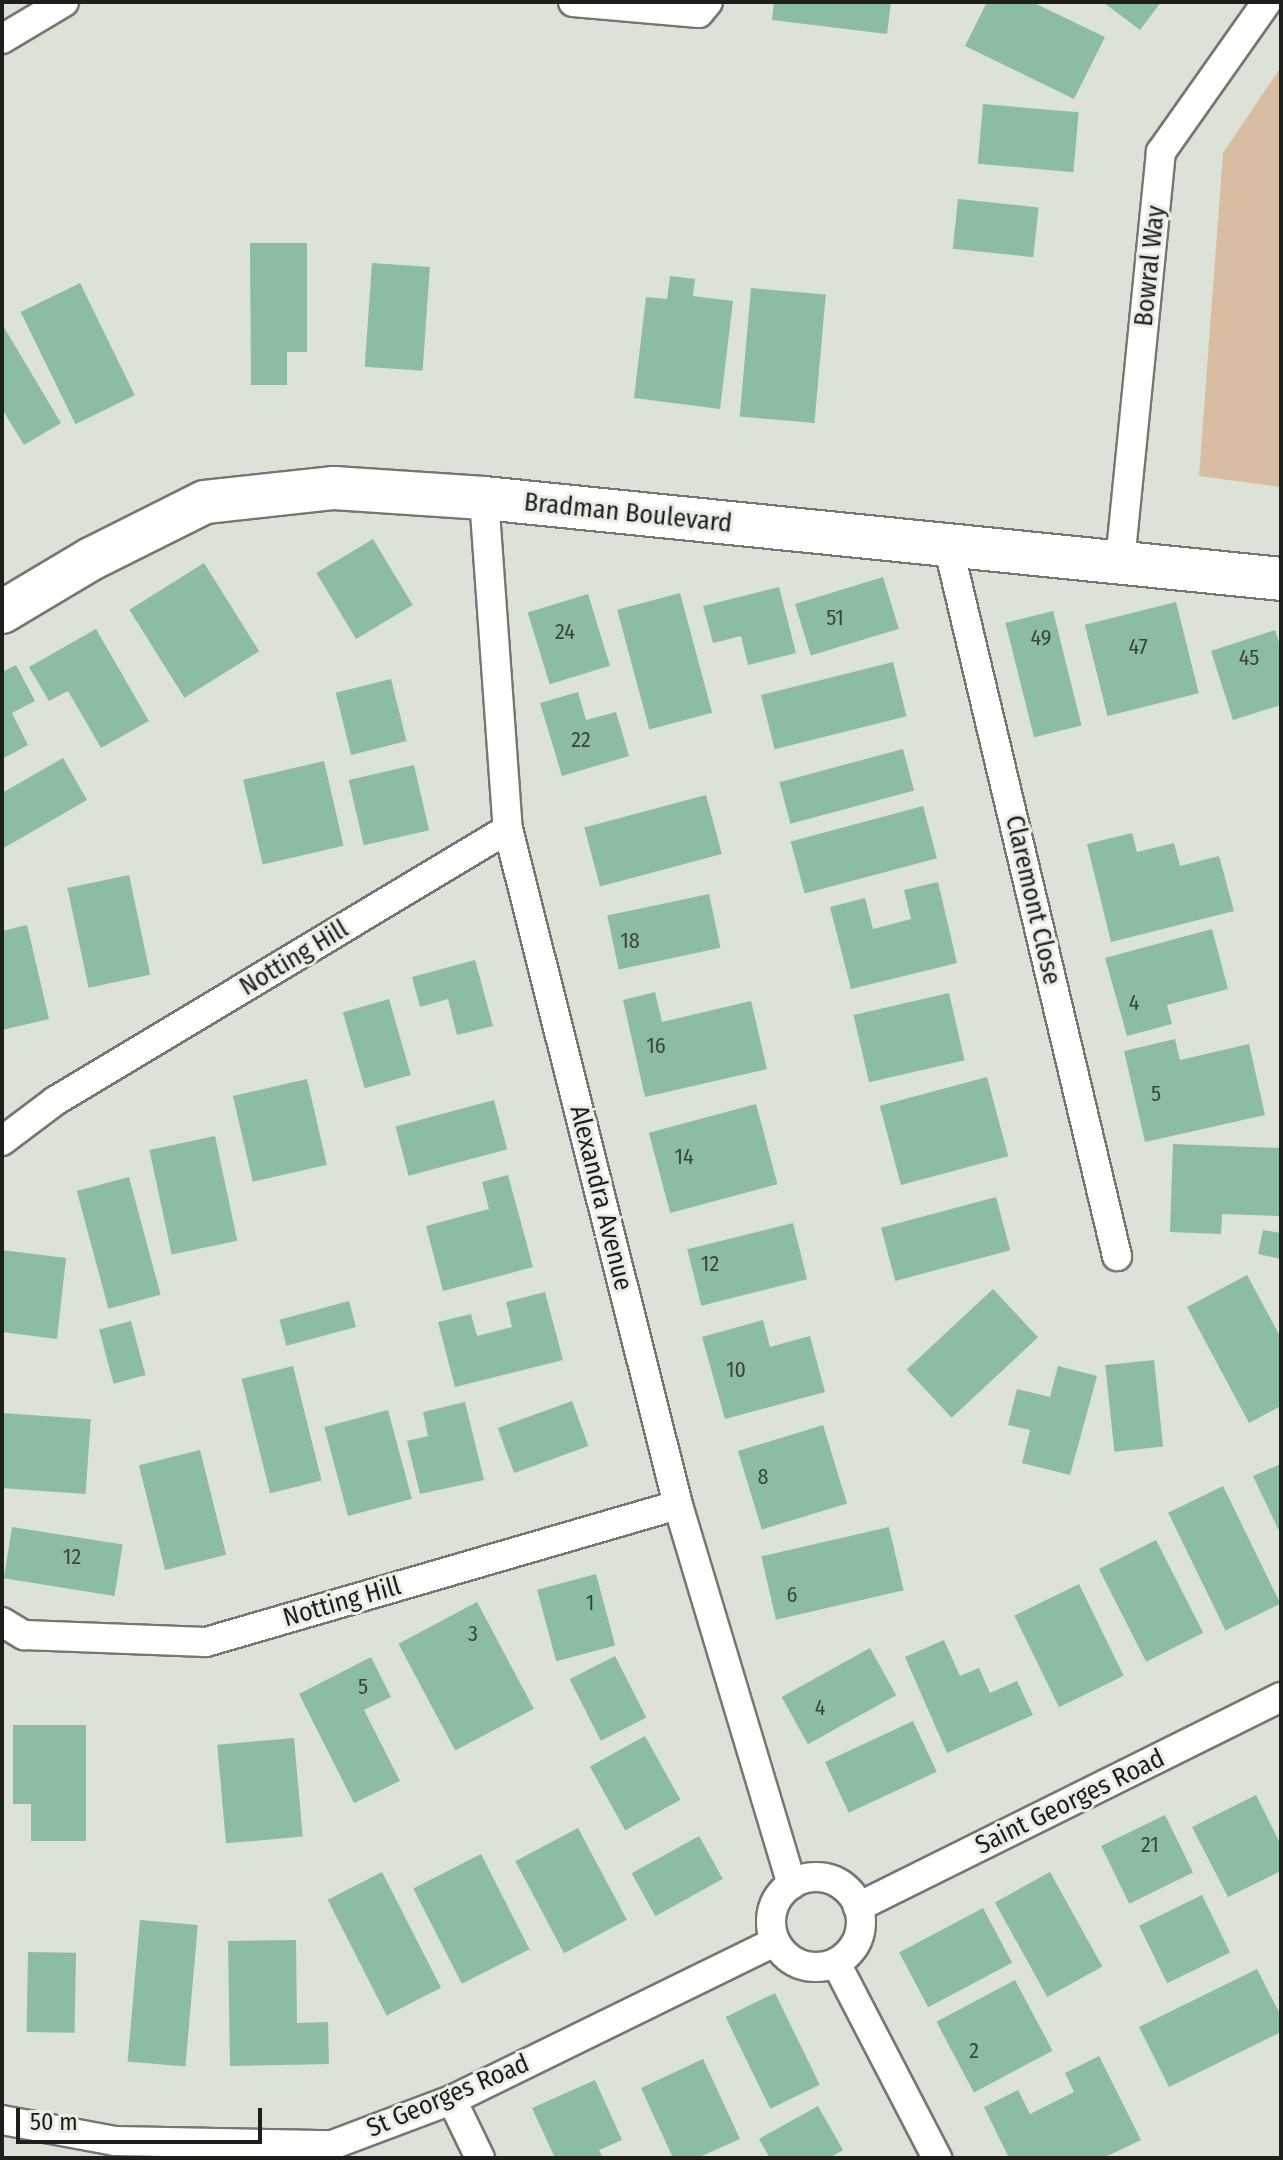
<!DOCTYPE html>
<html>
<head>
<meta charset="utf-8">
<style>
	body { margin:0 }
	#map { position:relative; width:1283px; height:2160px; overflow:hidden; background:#dce2d7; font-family:"Fira Sans Condensed",sans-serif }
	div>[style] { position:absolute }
	.green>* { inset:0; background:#d8bda3 }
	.building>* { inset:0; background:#8cbca3; transform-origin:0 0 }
	.roads { filter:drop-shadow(2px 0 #74796f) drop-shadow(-2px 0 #74796f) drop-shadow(0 2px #74796f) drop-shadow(0 -2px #74796f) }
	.street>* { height:28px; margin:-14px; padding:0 14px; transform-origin:14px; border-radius:14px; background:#fff }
	.street>.ring { margin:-14px; padding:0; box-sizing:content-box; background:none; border:28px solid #fff; border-radius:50% }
	.secondary>* { height:42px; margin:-21px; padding:0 21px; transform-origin:21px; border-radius:21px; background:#fff }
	span { translate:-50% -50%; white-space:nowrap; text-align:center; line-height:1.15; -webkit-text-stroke:6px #e9efe4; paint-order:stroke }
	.number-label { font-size:22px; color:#39463d }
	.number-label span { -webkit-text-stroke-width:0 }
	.street-label { font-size:26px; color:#1d1f1b }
	.frame { position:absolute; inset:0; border:4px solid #1d1f1b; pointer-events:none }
	.scale { position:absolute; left:16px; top:2108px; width:246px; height:36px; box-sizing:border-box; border:4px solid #1d1f1b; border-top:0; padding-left:10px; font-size:24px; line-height:28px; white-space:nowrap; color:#1d1f1b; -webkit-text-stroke:6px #e9efe4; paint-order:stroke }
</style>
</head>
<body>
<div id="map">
	<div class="green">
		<i style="clip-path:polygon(1281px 67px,1281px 487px,1199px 476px,1223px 153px)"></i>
	</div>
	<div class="building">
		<i style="clip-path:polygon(774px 2px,891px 2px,887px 34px,772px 20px)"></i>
		<i style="clip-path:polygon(987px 2px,1032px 2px,1105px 37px,1074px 99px,965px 46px)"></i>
		<i style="clip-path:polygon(1103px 2px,1161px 2px,1140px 30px)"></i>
		<i style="left:983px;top:104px;width:96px;height:60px;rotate:5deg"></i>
		<i style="left:958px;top:199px;width:81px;height:50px;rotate:6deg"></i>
		<i style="clip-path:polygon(250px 243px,307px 243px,307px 352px,287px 352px,287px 385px,251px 385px)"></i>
		<i style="left:372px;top:263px;width:58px;height:104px;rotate:4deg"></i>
		<i style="clip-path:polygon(670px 276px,695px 279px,693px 296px,733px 301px,720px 409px,634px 398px,646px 297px,667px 299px)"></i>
		<i style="left:80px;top:283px;width:125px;height:66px;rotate:64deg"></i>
		<i style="left:751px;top:288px;width:75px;height:129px;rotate:5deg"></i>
		<i style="clip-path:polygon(2px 324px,61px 423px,24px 445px,2px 409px)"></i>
		<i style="left:373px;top:539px;width:77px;height:66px;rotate:59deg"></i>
		<i style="left:204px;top:563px;width:104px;height:88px;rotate:58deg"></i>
		<i style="left:883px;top:577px;width:54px;height:92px;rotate:73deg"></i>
		<i style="clip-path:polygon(779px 587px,796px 653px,748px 665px,741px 636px,713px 643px,703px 606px)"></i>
		<i style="left:680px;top:593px;width:124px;height:65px;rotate:75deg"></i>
		<i style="left:588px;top:594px;width:75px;height:63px;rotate:73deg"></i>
		<i style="left:1176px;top:602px;width:94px;height:94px;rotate:76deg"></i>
		<i style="left:1053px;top:611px;width:118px;height:49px;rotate:76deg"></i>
		<i style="clip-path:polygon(96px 629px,149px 721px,101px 748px,68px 691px,49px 701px,29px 667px)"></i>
		<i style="clip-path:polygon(1275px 630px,1281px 648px,1281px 705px,1233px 720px,1211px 651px)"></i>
		<i style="left:893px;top:662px;width:56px;height:136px;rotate:76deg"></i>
		<i style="clip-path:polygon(16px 665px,35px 701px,12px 713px,28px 745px,2px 759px,2px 672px)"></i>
		<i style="left:391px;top:679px;width:64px;height:57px;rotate:76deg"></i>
		<i style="clip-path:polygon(578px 692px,586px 720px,616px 712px,629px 756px,562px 776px,540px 703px)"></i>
		<i style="left:903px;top:749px;width:43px;height:128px;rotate:75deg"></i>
		<i style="clip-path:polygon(63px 758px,87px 800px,2px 849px,2px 793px)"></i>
		<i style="left:324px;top:761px;width:87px;height:83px;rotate:77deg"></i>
		<i style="left:414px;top:765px;width:67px;height:67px;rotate:77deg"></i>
		<i style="left:706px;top:795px;width:61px;height:126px;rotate:75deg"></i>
		<i style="left:923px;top:806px;width:54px;height:137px;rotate:75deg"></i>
		<i style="clip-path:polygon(1132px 833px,1137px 852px,1174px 843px,1180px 866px,1219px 856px,1234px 911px,1111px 942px,1087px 844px)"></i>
		<i style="left:129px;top:875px;width:102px;height:63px;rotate:78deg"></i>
		<i style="clip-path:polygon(938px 882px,957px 963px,851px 989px,830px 907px,865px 898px,873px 929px,911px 919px,904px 890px)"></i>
		<i style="left:709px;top:894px;width:55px;height:104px;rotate:78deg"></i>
		<i style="clip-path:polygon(27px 925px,49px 1019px,2px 1030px,2px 931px)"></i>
		<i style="clip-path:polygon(1212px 929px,1228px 989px,1167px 1005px,1172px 1024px,1127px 1036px,1105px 958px)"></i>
		<i style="clip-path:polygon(475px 960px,493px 1026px,457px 1035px,448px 999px,420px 1007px,412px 977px)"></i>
		<i style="clip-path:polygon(655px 992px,662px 1022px,751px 1001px,767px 1069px,645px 1097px,623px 1000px)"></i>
		<i style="left:949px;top:993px;width:69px;height:98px;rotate:77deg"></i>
		<i style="left:389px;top:999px;width:79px;height:48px;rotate:74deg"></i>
		<i style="clip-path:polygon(1175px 1039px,1180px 1060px,1249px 1044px,1265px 1115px,1145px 1142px,1124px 1051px)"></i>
		<i style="left:987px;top:1077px;width:82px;height:111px;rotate:75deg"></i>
		<i style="left:307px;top:1079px;width:88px;height:76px;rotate:77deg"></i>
		<i style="left:494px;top:1100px;width:51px;height:102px;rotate:75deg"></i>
		<i style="left:756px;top:1104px;width:83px;height:111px;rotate:75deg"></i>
		<i style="left:215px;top:1136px;width:107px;height:67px;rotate:78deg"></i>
		<i style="clip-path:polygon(1173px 1144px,1281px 1148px,1281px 1216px,1222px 1214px,1221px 1234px,1170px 1232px)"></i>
		<i style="clip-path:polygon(508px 1175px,533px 1267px,443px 1291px,426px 1226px,489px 1209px,482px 1182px)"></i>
		<i style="left:129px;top:1177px;width:122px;height:54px;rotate:75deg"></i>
		<i style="left:996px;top:1197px;width:55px;height:119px;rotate:75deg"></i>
		<i style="left:793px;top:1223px;width:58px;height:109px;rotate:76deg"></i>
		<i style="clip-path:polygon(1263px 1230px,1281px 1233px,1281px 1259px,1258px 1254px)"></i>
		<i style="clip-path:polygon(2px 1250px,66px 1258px,57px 1339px,2px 1332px)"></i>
		<i style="clip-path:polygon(1247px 1275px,1281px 1338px,1281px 1406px,1249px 1423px,1187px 1307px)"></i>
		<i style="left:993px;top:1289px;width:66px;height:118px;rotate:47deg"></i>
		<i style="clip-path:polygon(545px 1292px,563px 1360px,455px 1387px,438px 1322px,471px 1314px,477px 1336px,512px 1327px,506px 1302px)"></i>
		<i style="left:349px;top:1301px;width:27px;height:72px;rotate:75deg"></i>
		<i style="clip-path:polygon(763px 1320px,770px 1347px,810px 1336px,825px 1392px,725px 1419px,702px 1337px)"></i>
		<i style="left:131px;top:1321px;width:56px;height:33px;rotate:75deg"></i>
		<i style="left:1154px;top:1360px;width:87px;height:49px;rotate:84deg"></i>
		<i style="left:293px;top:1366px;width:118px;height:53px;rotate:76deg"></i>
		<i style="clip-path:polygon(1058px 1366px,1097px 1376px,1070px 1475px,1022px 1463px,1030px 1430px,1008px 1425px,1017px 1389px,1050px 1397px)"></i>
		<i style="left:572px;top:1401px;width:48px;height:79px;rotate:70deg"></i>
		<i style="clip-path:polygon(465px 1402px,484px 1480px,420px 1494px,407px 1441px,428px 1436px,423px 1412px)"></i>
		<i style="left:388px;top:1410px;width:92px;height:66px;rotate:75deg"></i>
		<i style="left:2px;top:1413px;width:89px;height:75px;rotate:4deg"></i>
		<i style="left:823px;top:1425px;width:82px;height:89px;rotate:73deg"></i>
		<i style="left:200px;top:1450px;width:108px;height:63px;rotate:76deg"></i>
		<i style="clip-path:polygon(1281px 1464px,1281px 1535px,1253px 1476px)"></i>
		<i style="left:1223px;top:1486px;width:131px;height:61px;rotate:64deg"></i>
		<i style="left:12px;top:1527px;width:112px;height:52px;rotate:9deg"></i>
		<i style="left:889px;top:1527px;width:65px;height:131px;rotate:77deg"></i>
		<i style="left:1156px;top:1540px;width:104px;height:64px;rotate:63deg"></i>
		<i style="left:596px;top:1574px;width:74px;height:61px;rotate:75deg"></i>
		<i style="left:1079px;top:1584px;width:102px;height:72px;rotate:64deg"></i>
		<i style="left:477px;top:1602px;width:121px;height:89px;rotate:62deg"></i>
		<i style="clip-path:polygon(944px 1640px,960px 1676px,979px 1668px,990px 1693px,1017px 1681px,1033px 1715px,947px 1753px,905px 1657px)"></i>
		<i style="left:870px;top:1648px;width:54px;height:101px;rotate:61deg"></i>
		<i style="left:615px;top:1656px;width:69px;height:51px;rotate:63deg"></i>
		<i style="clip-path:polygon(371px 1657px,391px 1697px,364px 1710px,400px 1781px,354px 1803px,299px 1694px)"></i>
		<i style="left:913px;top:1721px;width:56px;height:97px;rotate:65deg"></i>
		<i style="clip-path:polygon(13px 1725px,86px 1725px,86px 1841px,31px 1841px,31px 1804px,13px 1804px)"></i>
		<i style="left:645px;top:1736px;width:73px;height:63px;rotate:61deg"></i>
		<i style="left:294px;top:1738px;width:99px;height:77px;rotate:85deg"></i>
		<i style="clip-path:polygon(1256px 1795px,1281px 1845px,1281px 1871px,1228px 1897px,1192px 1827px)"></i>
		<i style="left:1165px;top:1815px;width:64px;height:71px;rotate:64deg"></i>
		<i style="left:578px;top:1828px;width:104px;height:71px;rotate:62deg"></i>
		<i style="left:699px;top:1836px;width:49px;height:77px;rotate:61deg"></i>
		<i style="left:481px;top:1854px;width:107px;height:76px;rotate:63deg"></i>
		<i style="left:382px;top:1872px;width:130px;height:61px;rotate:63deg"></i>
		<i style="left:1050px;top:1872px;width:108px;height:63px;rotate:61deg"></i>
		<i style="left:1202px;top:1895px;width:64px;height:70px;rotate:64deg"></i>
		<i style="left:983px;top:1908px;width:62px;height:95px;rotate:62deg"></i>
		<i style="left:140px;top:1920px;width:58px;height:142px;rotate:5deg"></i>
		<i style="clip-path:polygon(296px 1940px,297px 2023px,328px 2022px,329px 2064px,230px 2066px,228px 1941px)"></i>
		<i style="left:28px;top:1952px;width:48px;height:80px;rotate:1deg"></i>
		<i style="clip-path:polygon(1257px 1969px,1281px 2016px,1281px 2032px,1169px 2087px,1139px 2027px)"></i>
		<i style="left:1015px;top:1980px;width:80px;height:89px;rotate:62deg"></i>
		<i style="left:775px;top:1993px;width:102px;height:55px;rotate:64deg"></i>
		<i style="clip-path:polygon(1099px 2056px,1141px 2140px,1103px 2158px,1009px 2158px,984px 2107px,1018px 2090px,1030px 2114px,1074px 2092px,1065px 2073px)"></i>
		<i style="clip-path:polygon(703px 2059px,740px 2139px,697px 2158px,673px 2158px,641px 2088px)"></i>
		<i style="clip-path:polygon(595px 2080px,622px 2140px,599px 2150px,603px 2158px,555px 2158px,532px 2108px)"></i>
		<i style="clip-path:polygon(818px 2106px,843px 2150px,829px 2158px,770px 2158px,759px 2139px)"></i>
	</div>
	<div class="roads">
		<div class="street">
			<i style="left:573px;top:2px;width:126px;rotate:5deg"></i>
			<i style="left:699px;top:13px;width:14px;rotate:-51deg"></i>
			<i style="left:2px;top:39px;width:72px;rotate:-30.8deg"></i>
			<i style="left:484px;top:498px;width:332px;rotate:85.9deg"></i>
			<i style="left:508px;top:829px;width:697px;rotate:75.88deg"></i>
			<i style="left:678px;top:1505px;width:396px;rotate:73.3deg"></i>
			<i style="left:948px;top:545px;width:731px;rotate:76.63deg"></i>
			<i style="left:1120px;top:562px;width:412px;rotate:-84.3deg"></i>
			<i style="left:1161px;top:152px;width:184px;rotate:-54.8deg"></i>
			<i style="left:2px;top:1141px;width:66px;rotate:-37deg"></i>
			<i style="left:55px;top:1101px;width:528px;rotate:-30.98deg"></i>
			<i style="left:2px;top:1622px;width:26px;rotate:31deg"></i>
			<i style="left:24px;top:1635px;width:182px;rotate:2.2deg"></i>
			<i style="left:206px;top:1642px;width:491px;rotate:-16.2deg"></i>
			<i class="ring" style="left:771px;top:1877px;width:62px;height:62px"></i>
			<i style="left:858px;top:1907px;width:472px;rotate:-26.4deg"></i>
			<i style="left:836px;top:1963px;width:220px;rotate:62.6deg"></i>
			<i style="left:452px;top:2100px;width:64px;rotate:64.2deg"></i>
			<i style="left:2px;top:2120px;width:115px;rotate:10.5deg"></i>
			<i style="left:115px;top:2141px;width:217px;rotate:1.1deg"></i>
			<i style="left:332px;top:2145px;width:128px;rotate:-20.6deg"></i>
			<i style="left:452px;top:2100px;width:360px;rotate:-26.1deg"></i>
		</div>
		<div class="secondary">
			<i style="left:2px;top:612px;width:104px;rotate:-30.8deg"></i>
			<i style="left:91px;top:559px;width:127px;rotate:-26.6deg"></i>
			<i style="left:205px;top:502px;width:130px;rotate:-6.2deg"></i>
			<i style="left:334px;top:488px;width:150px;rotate:3.8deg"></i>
			<i style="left:484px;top:498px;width:801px;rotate:5.8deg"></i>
		</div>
	</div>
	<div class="number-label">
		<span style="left:835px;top:618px">51</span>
		<span style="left:565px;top:632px">24</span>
		<span style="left:1041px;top:638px">49</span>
		<span style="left:1138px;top:647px">47</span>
		<span style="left:1249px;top:658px">45</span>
		<span style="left:581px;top:740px">22</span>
		<span style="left:630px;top:941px">18</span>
		<span style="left:1134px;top:1003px">4</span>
		<span style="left:656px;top:1046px">16</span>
		<span style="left:1156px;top:1094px">5</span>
		<span style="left:684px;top:1157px">14</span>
		<span style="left:710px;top:1264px">12</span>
		<span style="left:736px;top:1370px">10</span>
		<span style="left:763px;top:1477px">8</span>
		<span style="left:72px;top:1557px">12</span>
		<span style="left:792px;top:1595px">6</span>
		<span style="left:590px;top:1603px">1</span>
		<span style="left:473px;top:1634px">3</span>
		<span style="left:363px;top:1687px">5</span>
		<span style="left:820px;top:1708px">4</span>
		<span style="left:1150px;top:1845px">21</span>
		<span style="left:974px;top:2051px">2</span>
	</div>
	<div class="street-label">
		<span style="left:1150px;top:266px;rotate:-84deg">Bowral Way</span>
		<span style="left:628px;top:513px;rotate:6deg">Bradman Boulevard</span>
		<span style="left:1033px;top:900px;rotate:77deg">Claremont Close</span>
		<span style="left:294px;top:958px;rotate:-31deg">Notting Hill</span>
		<span style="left:601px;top:1198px;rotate:76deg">Alexandra Avenue</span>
		<span style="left:342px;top:1602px;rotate:-16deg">Notting Hill</span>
		<span style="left:1070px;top:1802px;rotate:-26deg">Saint Georges Road</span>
		<span style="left:448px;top:2096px;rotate:-23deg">St Georges Road</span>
	</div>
	<div class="frame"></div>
	<div class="scale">50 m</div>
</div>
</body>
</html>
